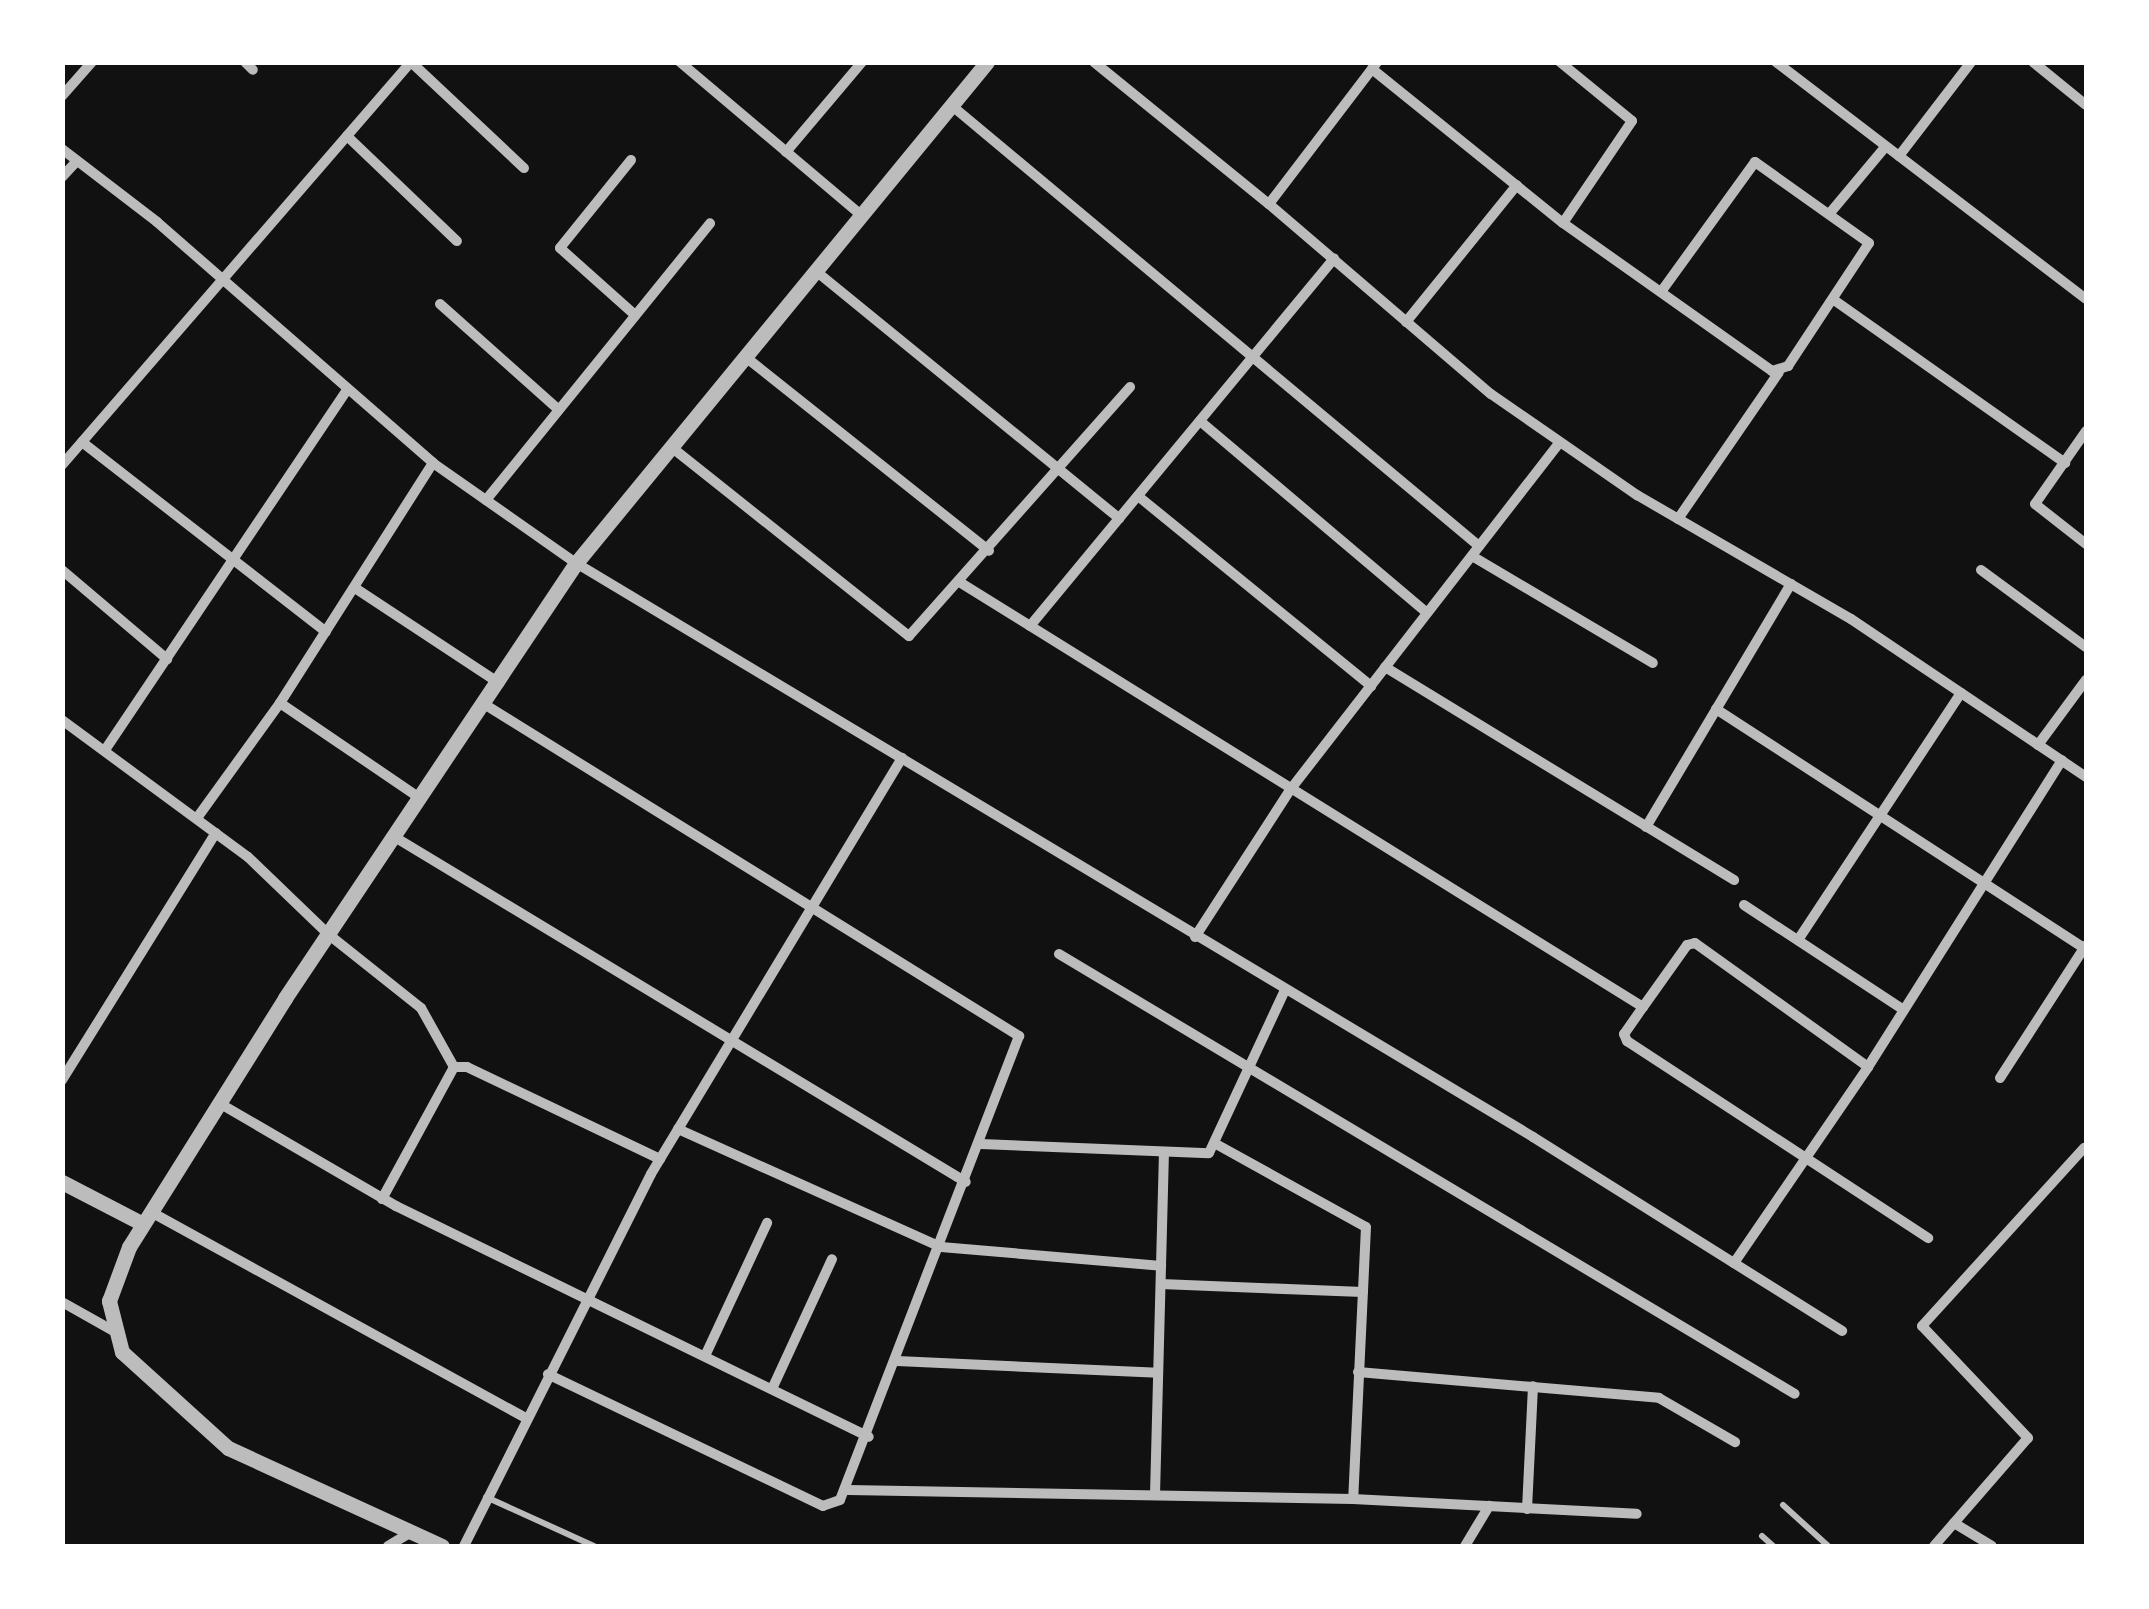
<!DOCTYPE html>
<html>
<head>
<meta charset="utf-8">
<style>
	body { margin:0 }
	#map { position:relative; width:2149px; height:1609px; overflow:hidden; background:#111; font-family:Poppins,sans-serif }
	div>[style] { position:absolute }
	.service>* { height:6px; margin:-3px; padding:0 3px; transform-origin:3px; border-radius:3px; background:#bcbcbc }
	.minor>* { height:10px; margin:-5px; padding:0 5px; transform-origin:5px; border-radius:5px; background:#bcbcbc }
	.tertiary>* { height:15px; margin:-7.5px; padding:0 7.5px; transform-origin:7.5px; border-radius:7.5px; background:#bcbcbc }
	span { translate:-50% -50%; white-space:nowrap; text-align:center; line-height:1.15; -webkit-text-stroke:8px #fff; paint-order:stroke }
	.frame { position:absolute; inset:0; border:65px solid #fff; pointer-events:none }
</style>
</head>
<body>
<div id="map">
	<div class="service">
		<i style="left:486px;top:1497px;width:119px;rotate:24.4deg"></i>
		<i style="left:1783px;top:1505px;width:61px;rotate:42.3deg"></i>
		<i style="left:1762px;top:1536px;width:15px;rotate:42deg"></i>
	</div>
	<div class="minor">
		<i style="left:245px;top:62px;width:11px;rotate:45deg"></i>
		<i style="left:411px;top:62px;width:155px;rotate:43.2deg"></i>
		<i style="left:680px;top:62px;width:238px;rotate:40.2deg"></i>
		<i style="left:1094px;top:62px;width:225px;rotate:39.1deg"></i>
		<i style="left:1269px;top:204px;width:178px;rotate:-52.7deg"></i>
		<i style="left:1560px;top:62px;width:93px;rotate:39.3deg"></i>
		<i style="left:1632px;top:121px;width:123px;rotate:124.1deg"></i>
		<i style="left:1776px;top:62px;width:390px;rotate:37.4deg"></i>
		<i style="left:2033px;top:62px;width:68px;rotate:39.1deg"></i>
		<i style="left:1372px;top:69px;width:245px;rotate:38.9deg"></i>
		<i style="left:1563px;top:223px;width:256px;rotate:35.3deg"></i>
		<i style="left:1772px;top:371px;width:17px;rotate:-17deg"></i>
		<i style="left:1788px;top:366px;width:147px;rotate:-56.6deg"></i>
		<i style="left:1869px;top:243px;width:140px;rotate:-144.6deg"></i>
		<i style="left:1755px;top:162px;width:160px;rotate:125.9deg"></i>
		<i style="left:62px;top:96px;width:45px;rotate:-48.6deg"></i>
		<i style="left:951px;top:105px;width:688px;rotate:39.87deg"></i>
		<i style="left:347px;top:136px;width:152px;rotate:43.7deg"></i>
		<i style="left:62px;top:149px;width:120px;rotate:37.5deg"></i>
		<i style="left:157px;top:222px;width:366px;rotate:41.1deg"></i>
		<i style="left:433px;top:463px;width:174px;rotate:35deg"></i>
		<i style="left:576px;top:563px;width:1116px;rotate:30.95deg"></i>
		<i style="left:1533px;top:1137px;width:365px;rotate:32.1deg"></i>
		<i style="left:786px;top:152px;width:118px;rotate:-49.8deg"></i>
		<i style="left:1899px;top:156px;width:118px;rotate:-52.5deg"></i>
		<i style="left:631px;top:160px;width:113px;rotate:128.9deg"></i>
		<i style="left:560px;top:248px;width:101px;rotate:41.8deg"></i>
		<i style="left:62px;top:177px;width:22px;rotate:-47deg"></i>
		<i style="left:1269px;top:204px;width:292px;rotate:40.6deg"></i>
		<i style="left:1491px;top:394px;width:178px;rotate:34.7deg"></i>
		<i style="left:1637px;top:495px;width:247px;rotate:30.1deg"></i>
		<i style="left:1851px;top:619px;width:283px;rotate:33.9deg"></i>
		<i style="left:1830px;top:213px;width:87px;rotate:-50.1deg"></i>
		<i style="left:817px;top:272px;width:390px;rotate:39.2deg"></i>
		<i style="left:1834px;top:300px;width:283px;rotate:35.2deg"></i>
		<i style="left:440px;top:304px;width:159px;rotate:41.7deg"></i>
		<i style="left:1406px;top:322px;width:176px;rotate:-51deg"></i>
		<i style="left:748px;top:359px;width:308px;rotate:38.5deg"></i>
		<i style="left:1200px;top:421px;width:297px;rotate:40.2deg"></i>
		<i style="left:2086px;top:431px;width:89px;rotate:124.9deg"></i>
		<i style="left:2035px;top:504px;width:65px;rotate:38.1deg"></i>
		<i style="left:82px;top:442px;width:309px;rotate:37.9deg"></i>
		<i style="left:675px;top:450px;width:299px;rotate:38.5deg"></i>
		<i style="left:909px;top:636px;width:333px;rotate:-48.4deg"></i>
		<i style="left:62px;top:465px;width:533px;rotate:-49.11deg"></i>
		<i style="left:1138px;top:496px;width:301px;rotate:39.2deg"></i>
		<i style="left:486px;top:500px;width:356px;rotate:-51deg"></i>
		<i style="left:1678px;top:519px;width:178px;rotate:-55.5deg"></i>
		<i style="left:1472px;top:556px;width:210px;rotate:30.6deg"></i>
		<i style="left:62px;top:570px;width:138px;rotate:40.3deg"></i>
		<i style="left:1981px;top:570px;width:130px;rotate:36.3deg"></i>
		<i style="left:961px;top:583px;width:803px;rotate:31.87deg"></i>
		<i style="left:1643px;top:1007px;width:33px;rotate:125deg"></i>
		<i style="left:1624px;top:1034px;width:8px;rotate:67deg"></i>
		<i style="left:1627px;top:1041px;width:360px;rotate:33.2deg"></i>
		<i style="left:355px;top:588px;width:173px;rotate:33.4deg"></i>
		<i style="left:1030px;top:626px;width:477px;rotate:-50.4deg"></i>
		<i style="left:1385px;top:667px;width:409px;rotate:31.4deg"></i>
		<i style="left:280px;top:703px;width:166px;rotate:34.2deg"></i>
		<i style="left:484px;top:704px;width:630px;rotate:31.82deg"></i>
		<i style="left:1019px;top:1036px;width:497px;rotate:111.1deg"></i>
		<i style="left:840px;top:1500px;width:18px;rotate:161deg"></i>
		<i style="left:823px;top:1506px;width:305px;rotate:-154.4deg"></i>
		<i style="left:1716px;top:709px;width:441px;rotate:33deg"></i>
		<i style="left:62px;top:720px;width:231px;rotate:36.4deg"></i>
		<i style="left:248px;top:857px;width:111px;rotate:43.9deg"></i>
		<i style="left:328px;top:934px;width:119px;rotate:38.5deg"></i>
		<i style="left:421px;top:1008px;width:68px;rotate:60.8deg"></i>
		<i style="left:2038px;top:745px;width:81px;rotate:-53.6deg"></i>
		<i style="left:105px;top:750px;width:435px;rotate:-56.1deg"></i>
		<i style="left:197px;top:818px;width:142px;rotate:-54.2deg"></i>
		<i style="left:280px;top:703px;width:285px;rotate:-57.5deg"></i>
		<i style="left:1646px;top:827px;width:283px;rotate:-59.2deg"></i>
		<i style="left:393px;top:836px;width:669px;rotate:31.13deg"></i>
		<i style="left:1744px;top:905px;width:191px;rotate:33.3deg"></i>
		<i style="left:1195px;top:937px;width:175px;rotate:-57.1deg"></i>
		<i style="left:1290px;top:790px;width:440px;rotate:-52.2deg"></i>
		<i style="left:1798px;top:940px;width:296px;rotate:-56.6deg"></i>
		<i style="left:1059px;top:954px;width:857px;rotate:30.87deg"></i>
		<i style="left:1643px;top:1007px;width:76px;rotate:-54.6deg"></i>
		<i style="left:1687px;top:945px;width:8px;rotate:-14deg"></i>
		<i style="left:1695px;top:943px;width:213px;rotate:35.6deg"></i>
		<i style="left:2000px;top:1078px;width:158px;rotate:-57.1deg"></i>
		<i style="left:62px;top:1080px;width:291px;rotate:-58.1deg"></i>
		<i style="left:219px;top:1103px;width:205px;rotate:30.2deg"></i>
		<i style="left:396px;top:1206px;width:526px;rotate:26.03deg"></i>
		<i style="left:678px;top:1129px;width:288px;rotate:24.2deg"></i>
		<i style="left:941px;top:1247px;width:221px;rotate:4.9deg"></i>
		<i style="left:981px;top:1144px;width:228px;rotate:2.3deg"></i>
		<i style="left:1209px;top:1153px;width:180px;rotate:-65deg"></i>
		<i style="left:1216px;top:1144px;width:171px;rotate:29deg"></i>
		<i style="left:1366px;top:1227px;width:272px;rotate:92.7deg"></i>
		<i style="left:382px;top:1199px;width:150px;rotate:-61.4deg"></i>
		<i style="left:454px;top:1067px;width:13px"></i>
		<i style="left:467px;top:1067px;width:214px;rotate:25.5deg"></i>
		<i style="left:151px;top:1212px;width:428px;rotate:28.8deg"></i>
		<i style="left:1734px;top:1263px;width:237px;rotate:-55.6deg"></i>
		<i style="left:1868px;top:1067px;width:363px;rotate:-57.7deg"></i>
		<i style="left:1161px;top:1284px;width:202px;rotate:2.3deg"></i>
		<i style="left:62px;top:1302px;width:63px;rotate:29.4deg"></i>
		<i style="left:705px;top:1356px;width:147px;rotate:-65deg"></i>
		<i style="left:897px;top:1361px;width:261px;rotate:2.6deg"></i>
		<i style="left:1358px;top:1372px;width:302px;rotate:4.9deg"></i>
		<i style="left:1659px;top:1398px;width:88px;rotate:30.1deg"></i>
		<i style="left:772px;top:1389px;width:143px;rotate:-65.2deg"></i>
		<i style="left:848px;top:1490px;width:505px;rotate:1.02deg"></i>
		<i style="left:1353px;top:1499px;width:284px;rotate:3deg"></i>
		<i style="left:1155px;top:1495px;width:342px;rotate:-88.5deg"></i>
		<i style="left:1527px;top:1509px;width:123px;rotate:-87.2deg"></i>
		<i style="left:1954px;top:1523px;width:44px;rotate:31.2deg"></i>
		<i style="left:388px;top:1546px;width:27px;rotate:-31deg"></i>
		<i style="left:464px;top:1546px;width:416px;rotate:-63.3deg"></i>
		<i style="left:651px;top:1174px;width:486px;rotate:-58.9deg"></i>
		<i style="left:1465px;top:1546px;width:47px;rotate:-59deg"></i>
		<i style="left:1934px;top:1546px;width:143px;rotate:-49deg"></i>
		<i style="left:2028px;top:1438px;width:154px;rotate:-133.4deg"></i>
		<i style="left:1922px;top:1326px;width:241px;rotate:-47.7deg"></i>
	</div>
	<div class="tertiary">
		<i style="left:62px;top:1182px;width:91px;rotate:27.4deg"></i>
		<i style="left:442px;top:1546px;width:235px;rotate:-155.4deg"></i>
		<i style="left:228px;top:1448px;width:143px;rotate:-137.8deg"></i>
		<i style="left:122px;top:1352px;width:53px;rotate:-104.3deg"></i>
		<i style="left:109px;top:1301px;width:58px;rotate:-69.7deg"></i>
		<i style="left:129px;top:1247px;width:294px;rotate:-57.9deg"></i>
		<i style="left:285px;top:998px;width:523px;rotate:-56.22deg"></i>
		<i style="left:576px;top:563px;width:648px;rotate:-50.64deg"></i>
	</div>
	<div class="frame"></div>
</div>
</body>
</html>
